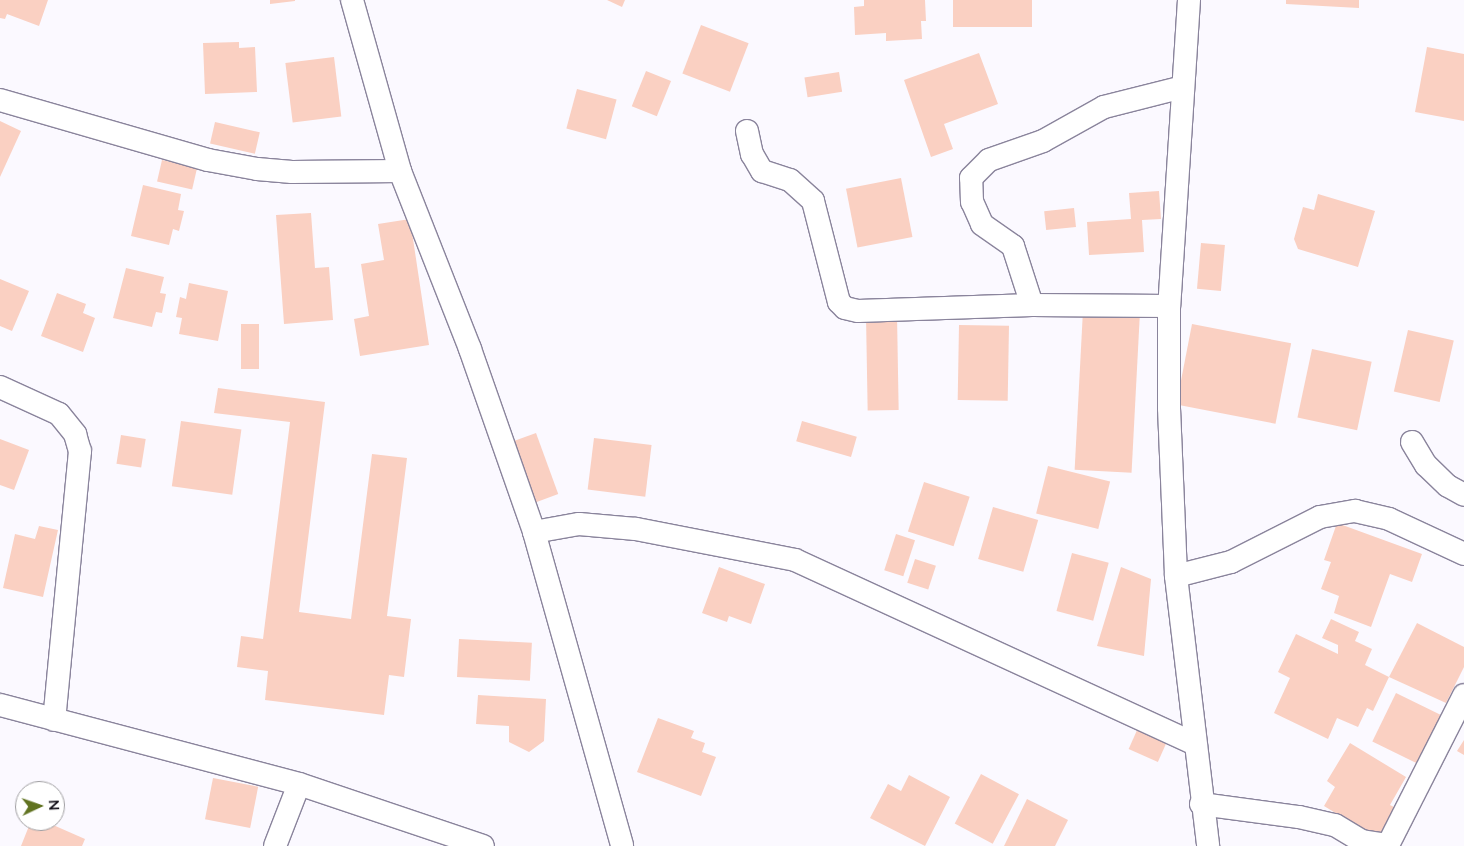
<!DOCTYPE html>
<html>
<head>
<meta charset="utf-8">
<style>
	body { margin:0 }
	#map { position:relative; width:1464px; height:846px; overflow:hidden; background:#fbf9ff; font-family:Lato,sans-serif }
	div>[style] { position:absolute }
	.building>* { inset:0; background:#fad0c2; transform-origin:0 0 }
	.roads { filter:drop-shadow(1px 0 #8a849c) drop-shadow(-1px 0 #8a849c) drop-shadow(0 1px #8a849c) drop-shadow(0 -1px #8a849c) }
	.street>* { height:22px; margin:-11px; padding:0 11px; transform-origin:11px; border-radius:11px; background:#fff }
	span { translate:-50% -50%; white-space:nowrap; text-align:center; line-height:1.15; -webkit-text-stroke:5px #fff; paint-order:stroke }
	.north { position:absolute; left:15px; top:781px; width:50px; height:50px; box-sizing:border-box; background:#fff; border:1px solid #a09fa2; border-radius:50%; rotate:87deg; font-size:14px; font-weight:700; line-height:20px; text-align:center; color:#110e17 }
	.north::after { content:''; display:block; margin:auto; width:18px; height:22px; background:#617321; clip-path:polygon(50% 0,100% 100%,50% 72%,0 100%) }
</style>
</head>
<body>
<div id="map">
	<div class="building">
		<i style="clip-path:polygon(0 0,48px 0,39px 26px,7px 14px,5px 19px,0 18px)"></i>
		<i style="clip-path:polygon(270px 0,295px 0,295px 1px,270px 4px)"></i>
		<i style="clip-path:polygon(607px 0,625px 0,622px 7px)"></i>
		<i style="clip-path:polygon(864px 0,925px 0,926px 21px,921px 21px,922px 39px,886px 41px,886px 33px,855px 35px,854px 7px,864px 6px)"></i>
		<i style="left:953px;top:0;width:79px;height:27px"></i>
		<i style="clip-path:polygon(1286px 0,1359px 0,1359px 8px,1286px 4px)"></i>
		<i style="left:701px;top:25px;width:51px;height:52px;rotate:21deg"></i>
		<i style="clip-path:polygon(239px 42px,239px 48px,255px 47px,257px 92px,205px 94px,203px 43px)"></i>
		<i style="clip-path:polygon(1427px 47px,1464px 54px,1464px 121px,1415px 112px)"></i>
		<i style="clip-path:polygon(979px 53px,998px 104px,944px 124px,953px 149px,931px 157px,904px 80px)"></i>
		<i style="left:334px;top:57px;width:60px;height:49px;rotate:83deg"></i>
		<i style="left:646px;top:71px;width:27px;height:38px;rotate:22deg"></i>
		<i style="left:839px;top:72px;width:20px;height:35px;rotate:81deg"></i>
		<i style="left:577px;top:89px;width:41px;height:41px;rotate:15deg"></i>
		<i style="clip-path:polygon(0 121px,21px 131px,0 177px)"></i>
		<i style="left:215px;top:122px;width:46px;height:22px;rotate:13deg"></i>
		<i style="left:162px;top:160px;width:36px;height:22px;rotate:13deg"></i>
		<i style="left:901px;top:178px;width:60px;height:56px;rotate:79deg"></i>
		<i style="clip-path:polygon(143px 185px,181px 194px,178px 210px,184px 211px,179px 231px,173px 229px,169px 245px,131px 236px)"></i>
		<i style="clip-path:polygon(1159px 191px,1161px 219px,1142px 220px,1144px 252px,1089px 255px,1087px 222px,1131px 219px,1129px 193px)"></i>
		<i style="clip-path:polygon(1318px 194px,1375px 211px,1358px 267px,1298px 249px,1294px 239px,1303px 207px,1314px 210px)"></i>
		<i style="left:1074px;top:208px;width:19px;height:30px;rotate:84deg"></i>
		<i style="clip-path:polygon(311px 213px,315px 268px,329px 267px,333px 320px,284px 324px,276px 215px)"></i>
		<i style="clip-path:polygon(410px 219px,429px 345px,360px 356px,354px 319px,369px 316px,361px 264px,384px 260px,378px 224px)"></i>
		<i style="left:1201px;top:243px;width:24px;height:46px;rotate:5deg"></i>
		<i style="clip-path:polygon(126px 268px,164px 277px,160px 293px,166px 294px,162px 313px,156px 312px,152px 327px,113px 318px)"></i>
		<i style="clip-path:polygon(0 279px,29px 291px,12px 331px,0 326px)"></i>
		<i style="clip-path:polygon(189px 283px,228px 291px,218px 341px,179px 334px,182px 318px,176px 317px,180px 297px,186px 299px)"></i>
		<i style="clip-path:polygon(57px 293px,86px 304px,83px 313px,95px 318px,83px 352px,41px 336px)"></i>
		<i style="left:1083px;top:310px;width:57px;height:160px;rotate:3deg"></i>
		<i style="left:897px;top:315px;width:95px;height:31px;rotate:89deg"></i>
		<i style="left:241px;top:324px;width:18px;height:45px"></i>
		<i style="left:1192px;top:324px;width:101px;height:82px;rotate:11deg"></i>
		<i style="left:959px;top:325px;width:50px;height:75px;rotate:1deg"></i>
		<i style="left:1408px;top:330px;width:47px;height:63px;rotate:13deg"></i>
		<i style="left:1312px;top:349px;width:61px;height:70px;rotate:12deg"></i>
		<i style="clip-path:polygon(218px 388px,325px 402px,299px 612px,351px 619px,372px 454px,407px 458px,387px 616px,411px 619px,404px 677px,389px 675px,384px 715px,265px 700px,268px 671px,237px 667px,241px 636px,263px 639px,290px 422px,214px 413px)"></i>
		<i style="left:181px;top:421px;width:61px;height:66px;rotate:8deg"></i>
		<i style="left:802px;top:421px;width:57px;height:21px;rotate:16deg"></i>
		<i style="left:536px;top:433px;width:65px;height:25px;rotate:70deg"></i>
		<i style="left:121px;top:435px;width:25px;height:29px;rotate:9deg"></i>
		<i style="left:594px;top:438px;width:58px;height:52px;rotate:7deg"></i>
		<i style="clip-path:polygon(0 439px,29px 450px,14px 490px,0 485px)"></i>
		<i style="left:1048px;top:466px;width:64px;height:49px;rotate:14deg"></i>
		<i style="left:924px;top:482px;width:48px;height:52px;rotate:18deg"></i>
		<i style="left:993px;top:507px;width:47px;height:54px;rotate:16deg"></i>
		<i style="clip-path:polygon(1337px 523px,1422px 554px,1412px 582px,1390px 574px,1371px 627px,1334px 613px,1339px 596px,1321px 589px,1331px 562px,1324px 560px)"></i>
		<i style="clip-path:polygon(39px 526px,58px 530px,43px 597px,3px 588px,15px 534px,35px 539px)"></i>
		<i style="left:896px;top:534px;width:20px;height:38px;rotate:18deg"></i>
		<i style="left:1072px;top:553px;width:38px;height:60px;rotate:15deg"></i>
		<i style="left:915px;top:559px;width:22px;height:25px;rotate:18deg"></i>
		<i style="clip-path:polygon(719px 567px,765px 584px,751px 624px,729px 616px,727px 622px,702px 613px)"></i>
		<i style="clip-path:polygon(1121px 567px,1151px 579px,1144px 656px,1097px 646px)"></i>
		<i style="clip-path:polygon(1331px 619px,1359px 632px,1355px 641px,1372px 649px,1365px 665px,1389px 677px,1373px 711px,1367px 708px,1358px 727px,1337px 718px,1328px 739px,1274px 713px,1290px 678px,1278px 672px,1296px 634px,1338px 654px,1338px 645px,1322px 638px)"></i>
		<i style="clip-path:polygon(1417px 623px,1464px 647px,1464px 667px,1446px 703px,1389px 677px)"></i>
		<i style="left:459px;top:639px;width:73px;height:38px;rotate:3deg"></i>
		<i style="left:1396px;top:693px;width:50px;height:54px;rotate:26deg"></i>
		<i style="clip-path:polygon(478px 695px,546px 699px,544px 741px,529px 752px,509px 742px,509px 726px,476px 724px)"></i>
		<i style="clip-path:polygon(658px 718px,694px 731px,691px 738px,705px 743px,702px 752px,716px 757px,701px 796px,637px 772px)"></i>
		<i style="left:1138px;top:728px;width:32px;height:23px;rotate:24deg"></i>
		<i style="clip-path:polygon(1464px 740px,1464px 755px,1457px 751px)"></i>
		<i style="clip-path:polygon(1350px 743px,1406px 777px,1390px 805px,1398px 809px,1380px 840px,1324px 806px,1335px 787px,1327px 781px)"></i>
		<i style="left:981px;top:774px;width:43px;height:56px;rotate:28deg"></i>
		<i style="clip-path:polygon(909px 775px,950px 797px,925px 846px,870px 818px,888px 784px,901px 791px)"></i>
		<i style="left:213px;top:778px;width:46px;height:42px;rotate:11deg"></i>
		<i style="clip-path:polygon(1027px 799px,1068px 820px,1055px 846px,1004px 846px)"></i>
		<i style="clip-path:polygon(31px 821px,44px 821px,85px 839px,82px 846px,21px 846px)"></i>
	</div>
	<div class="roads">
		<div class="street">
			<i style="left:352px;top:0;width:178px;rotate:74.3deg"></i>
			<i style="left:400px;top:171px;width:191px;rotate:68.5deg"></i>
			<i style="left:470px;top:349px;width:194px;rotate:70.7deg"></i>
			<i style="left:534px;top:532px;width:326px;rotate:74.3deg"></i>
			<i style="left:1189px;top:0;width:307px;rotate:93.7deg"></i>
			<i style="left:1169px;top:306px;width:102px;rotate:90deg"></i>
			<i style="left:1169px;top:408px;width:168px;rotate:87.6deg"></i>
			<i style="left:1176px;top:576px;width:272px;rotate:83.2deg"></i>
			<i style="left:0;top:100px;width:216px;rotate:16.1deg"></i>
			<i style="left:208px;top:160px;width:50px;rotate:10.4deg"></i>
			<i style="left:257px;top:169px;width:35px;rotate:5deg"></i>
			<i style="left:292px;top:172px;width:108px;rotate:-0.5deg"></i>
			<i style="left:747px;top:131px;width:24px;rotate:78deg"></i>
			<i style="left:752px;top:154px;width:20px;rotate:60deg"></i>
			<i style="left:762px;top:171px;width:29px;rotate:18deg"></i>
			<i style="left:790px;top:180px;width:31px;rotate:42deg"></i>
			<i style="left:813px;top:201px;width:104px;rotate:75.6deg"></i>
			<i style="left:839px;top:302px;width:8px;rotate:45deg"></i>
			<i style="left:845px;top:308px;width:13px;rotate:13deg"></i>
			<i style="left:858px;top:311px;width:174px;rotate:-2deg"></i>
			<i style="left:1032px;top:305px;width:137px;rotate:0.4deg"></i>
			<i style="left:1032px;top:305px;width:62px;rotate:-107.9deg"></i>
			<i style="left:1013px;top:246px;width:38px;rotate:-145deg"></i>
			<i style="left:982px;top:224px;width:24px;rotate:-114deg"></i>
			<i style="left:972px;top:202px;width:24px;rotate:-92deg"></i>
			<i style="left:971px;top:178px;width:25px;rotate:-45deg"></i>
			<i style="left:989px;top:160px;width:57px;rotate:-19.4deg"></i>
			<i style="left:1043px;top:141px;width:70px;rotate:-29.1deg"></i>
			<i style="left:1104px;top:107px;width:81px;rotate:-14.2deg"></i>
			<i style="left:0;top:387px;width:65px;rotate:24.6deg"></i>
			<i style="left:59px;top:414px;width:26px;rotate:51deg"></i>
			<i style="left:75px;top:434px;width:18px;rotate:74deg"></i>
			<i style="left:80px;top:451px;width:270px;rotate:95.5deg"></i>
			<i style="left:1412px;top:442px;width:27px;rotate:59deg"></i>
			<i style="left:1426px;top:465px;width:30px;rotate:44deg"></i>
			<i style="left:1448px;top:486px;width:18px;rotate:29deg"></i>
			<i style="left:534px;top:532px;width:46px;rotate:-10.1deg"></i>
			<i style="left:579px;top:524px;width:57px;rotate:5deg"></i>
			<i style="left:636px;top:529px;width:162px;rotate:11deg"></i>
			<i style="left:795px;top:560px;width:438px;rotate:24.7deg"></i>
			<i style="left:1176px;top:576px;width:57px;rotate:-14.3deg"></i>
			<i style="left:1231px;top:562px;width:100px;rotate:-26.8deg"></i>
			<i style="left:1320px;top:517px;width:36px;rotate:-10deg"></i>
			<i style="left:1355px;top:511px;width:35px;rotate:13deg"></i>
			<i style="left:1389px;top:519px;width:83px;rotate:25deg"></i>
			<i style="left:0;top:705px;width:309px;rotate:14.8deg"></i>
			<i style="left:299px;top:784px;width:194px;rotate:18.6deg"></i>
			<i style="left:1201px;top:804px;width:99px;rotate:7.6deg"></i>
			<i style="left:1299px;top:817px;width:37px;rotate:13deg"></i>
			<i style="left:1335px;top:825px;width:31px;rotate:31deg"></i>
			<i style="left:1362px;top:841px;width:26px;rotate:9deg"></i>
			<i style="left:1388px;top:845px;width:168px;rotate:-63.1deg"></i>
			<i style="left:275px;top:846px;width:66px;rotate:-68.8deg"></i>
		</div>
	</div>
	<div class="north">N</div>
</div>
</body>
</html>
